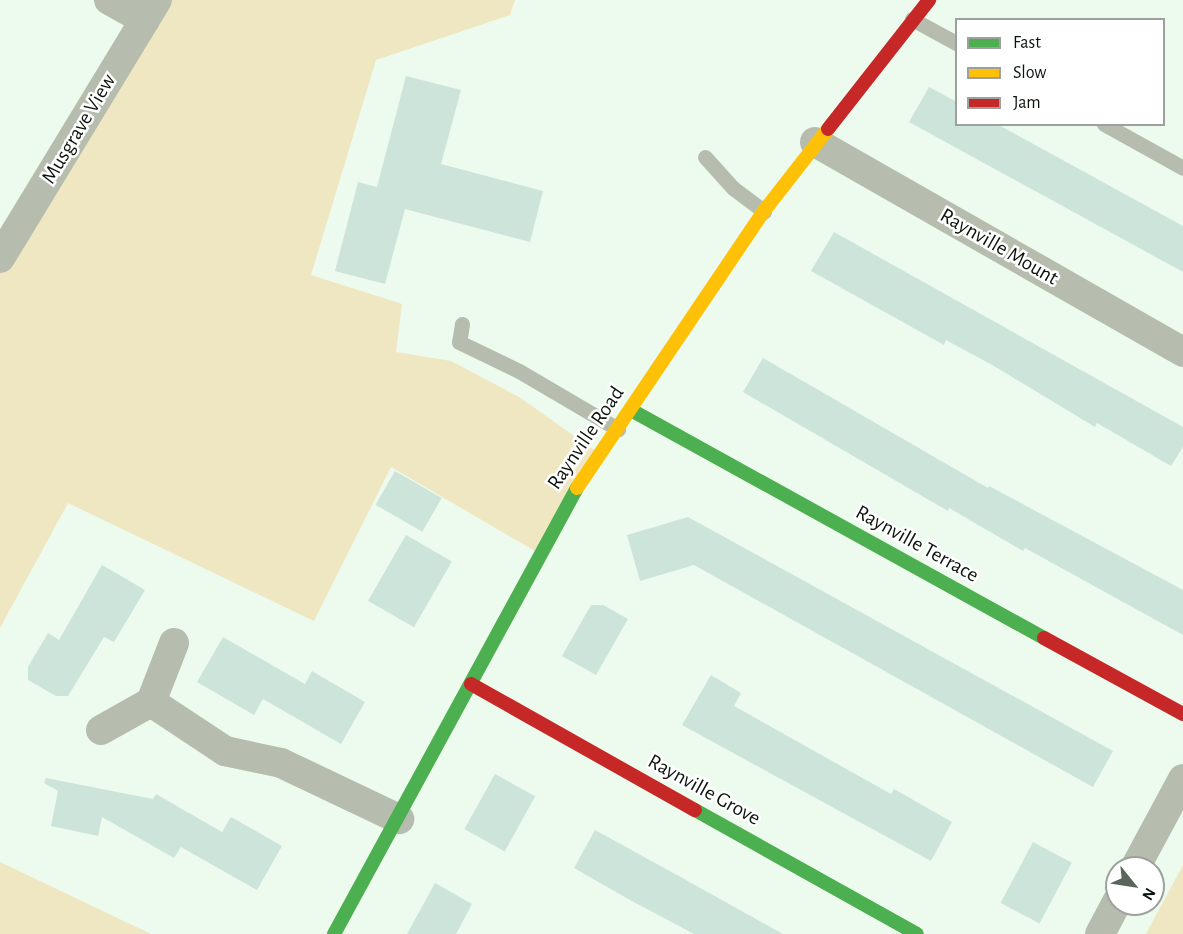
<!DOCTYPE html>
<html>
<head>
<meta charset="utf-8">
<style>
	body { margin:0 }
	#map { position:relative; width:1183px; height:934px; overflow:hidden; background:#edfaee; font-family:"Alegreya Sans",sans-serif }
	div>[style] { position:absolute }
	.green>* { inset:0; background:#efe6c2 }
	.building>* { inset:0; background:#cde4db; transform-origin:0 0 }
	.lane>* { height:15px; margin:-7.5px; padding:0 7.5px; transform-origin:7.5px; border-radius:7.5px; background:#b6bdae }
	.street>* { height:30px; margin:-15px; padding:0 15px; transform-origin:15px; border-radius:15px; background:#b6bdae }
	.fast>* { height:14px; margin:-7px; padding:0 7px; transform-origin:7px; border-radius:7px; background:#4caf50 }
	.slow>* { height:14px; margin:-7px; padding:0 7px; transform-origin:7px; border-radius:7px; background:#ffc107 }
	.jam>* { height:14px; margin:-7px; padding:0 7px; transform-origin:7px; border-radius:7px; background:#c62828 }
	span { translate:-50% -50%; white-space:nowrap; text-align:center; line-height:1.15; -webkit-text-stroke:5px #fff; paint-order:stroke }
	.street-label { font-size:21px; color:#0b150d }
	.legend { position:absolute; left:955px; top:18px; width:210px; height:108px; box-sizing:border-box; background:#fff; border:2px solid #9da19e; margin:0; padding:8px 10px; list-style:none; font-size:18px; color:#0b150d }
	.legend li { display:flex; align-items:center; gap:12px; height:30px }
	.legend b { width:30px; border:2px solid #9da19e }
	.north { position:absolute; left:1105px; top:856px; width:60px; height:60px; box-sizing:border-box; background:#fff; border:2px solid #9da19e; border-radius:50%; rotate:120deg; font-size:16px; font-weight:700; line-height:24px; text-align:center; color:#0b150d }
	.north::after { content:''; display:block; margin:auto; width:21px; height:27px; background:#5a655c; clip-path:polygon(50% 0,100% 100%,50% 72%,0 100%) }
</style>
</head>
<body>
<div id="map">
	<div class="green">
		<i style="clip-path:polygon(157px 0,515px 0,510px 15px,376px 60px,311px 275px,402px 304px,396px 352px,451px 361px,519px 397px,600px 454px,540px 554px,391px 467px,314px 621px,68px 503px,0 628px,0 258px)"></i>
		<i style="clip-path:polygon(0 862px,151px 934px,0 934px)"></i>
		<i style="clip-path:polygon(1183px 865px,1183px 934px,1146px 934px,1148px 930px)"></i>
	</div>
	<div class="building">
		<i style="clip-path:polygon(406px 76px,461px 90px,441px 164px,543px 191px,530px 242px,405px 209px,385px 284px,335px 271px,358px 182px,377px 187px)"></i>
		<i style="clip-path:polygon(929px 87px,957px 102px,957px 124px,997px 124px,1183px 226px,1183px 272px,909px 122px)"></i>
		<i style="clip-path:polygon(834px 232px,1183px 427px,1183px 447px,1171px 466px,1097px 423px,1095px 427px,994px 366px,946px 340px,944px 345px,811px 271px)"></i>
		<i style="clip-path:polygon(763px 358px,988px 488px,989px 486px,1183px 590px,1183px 635px,1025px 548px,1023px 551px,949px 508px,948px 511px,743px 392px)"></i>
		<i style="left:395px;top:471px;width:54px;height:39px;rotate:30deg"></i>
		<i style="clip-path:polygon(688px 517px,1113px 751px,1093px 787px,694px 565px,640px 581px,627px 535px)"></i>
		<i style="left:406px;top:535px;width:53px;height:76px;rotate:30deg"></i>
		<i style="clip-path:polygon(102px 565px,145px 590px,114px 642px,104px 637px,68px 696px,56px 696px,28px 680px,28px 667px,48px 633px,59px 640px)"></i>
		<i style="clip-path:polygon(591px 605px,603px 605px,628px 619px,596px 675px,562px 656px)"></i>
		<i style="clip-path:polygon(223px 637px,305px 684px,312px 671px,365px 702px,341px 744px,263px 699px,254px 715px,197px 682px)"></i>
		<i style="clip-path:polygon(711px 675px,741px 693px,734px 706px,891px 794px,894px 789px,952px 822px,931px 861px,682px 725px)"></i>
		<i style="left:495px;top:774px;width:46px;height:63px;rotate:29deg"></i>
		<i style="clip-path:polygon(46px 778px,153px 799px,156px 794px,222px 832px,231px 817px,282px 846px,257px 890px,181px 847px,174px 858px,102px 817px,98px 836px,51px 826px,58px 791px,44px 783px)"></i>
		<i style="clip-path:polygon(595px 830px,686px 880px,783px 934px,694px 934px,630px 900px,574px 868px)"></i>
		<i style="left:1033px;top:842px;width:44px;height:69px;rotate:28deg"></i>
		<i style="clip-path:polygon(435px 883px,472px 904px,456px 934px,407px 934px)"></i>
	</div>
	<div class="lane">
		<i style="left:912px;top:19px;width:50px;rotate:28.6deg"></i>
		<i style="left:1104px;top:124px;width:90px;rotate:29.1deg"></i>
		<i style="left:705px;top:157px;width:42px;rotate:47.9deg"></i>
		<i style="left:733px;top:188px;width:39px;rotate:37deg"></i>
		<i style="left:462px;top:324px;width:18px;rotate:99deg"></i>
		<i style="left:459px;top:342px;width:67px;rotate:25.8deg"></i>
		<i style="left:519px;top:371px;width:115px;rotate:30.4deg"></i>
	</div>
	<div class="street">
		<i style="left:109px;top:0;width:41px;rotate:29.1deg"></i>
		<i style="left:815px;top:142px;width:424px;rotate:29.7deg"></i>
		<i style="left:0;top:258px;width:302px;rotate:-58.7deg"></i>
		<i style="left:174px;top:643px;width:63px;rotate:111.3deg"></i>
		<i style="left:151px;top:702px;width:89px;rotate:33.5deg"></i>
		<i style="left:225px;top:751px;width:57px;rotate:12.1deg"></i>
		<i style="left:281px;top:763px;width:131px;rotate:25.4deg"></i>
		<i style="left:101px;top:730px;width:57px;rotate:-29.2deg"></i>
		<i style="left:1135px;top:868px;width:101px;rotate:-61.7deg"></i>
		<i style="left:1100px;top:934px;width:36px;rotate:-62deg"></i>
	</div>
	<div class="fast">
		<i style="left:631px;top:410px;width:472px;rotate:28.9deg"></i>
		<i style="left:695px;top:810px;width:254px;rotate:29.2deg"></i>
		<i style="left:334px;top:934px;width:508px;rotate:-61.42deg"></i>
	</div>
	<div class="slow">
		<i style="left:577px;top:488px;width:334px;rotate:-56deg"></i>
		<i style="left:764px;top:211px;width:104px;rotate:-52deg"></i>
	</div>
	<div class="jam">
		<i style="left:828px;top:129px;width:164px;rotate:-51.9deg"></i>
		<i style="left:1044px;top:638px;width:158px;rotate:28.7deg"></i>
		<i style="left:471px;top:684px;width:257px;rotate:29.4deg"></i>
	</div>
	<div class="street-label">
		<span style="left:79px;top:129px;rotate:-59deg">Musgrave View</span>
		<span style="left:999px;top:247px;rotate:30deg">Raynville Mount</span>
		<span style="left:586px;top:438px;rotate:-56deg">Raynville Road</span>
		<span style="left:917px;top:544px;rotate:29deg">Raynville Terrace</span>
		<span style="left:704px;top:790px;rotate:29deg">Raynville Grove</span>
	</div>
	<ul class="legend">
	<li><b style="height:8px;background:#4caf50"></b>Fast</li>
	<li><b style="height:8px;background:#ffc107"></b>Slow</li>
	<li><b style="height:8px;background:#c62828"></b>Jam</li>
	</ul>
	<div class="north">N</div>
</div>
</body>
</html>
